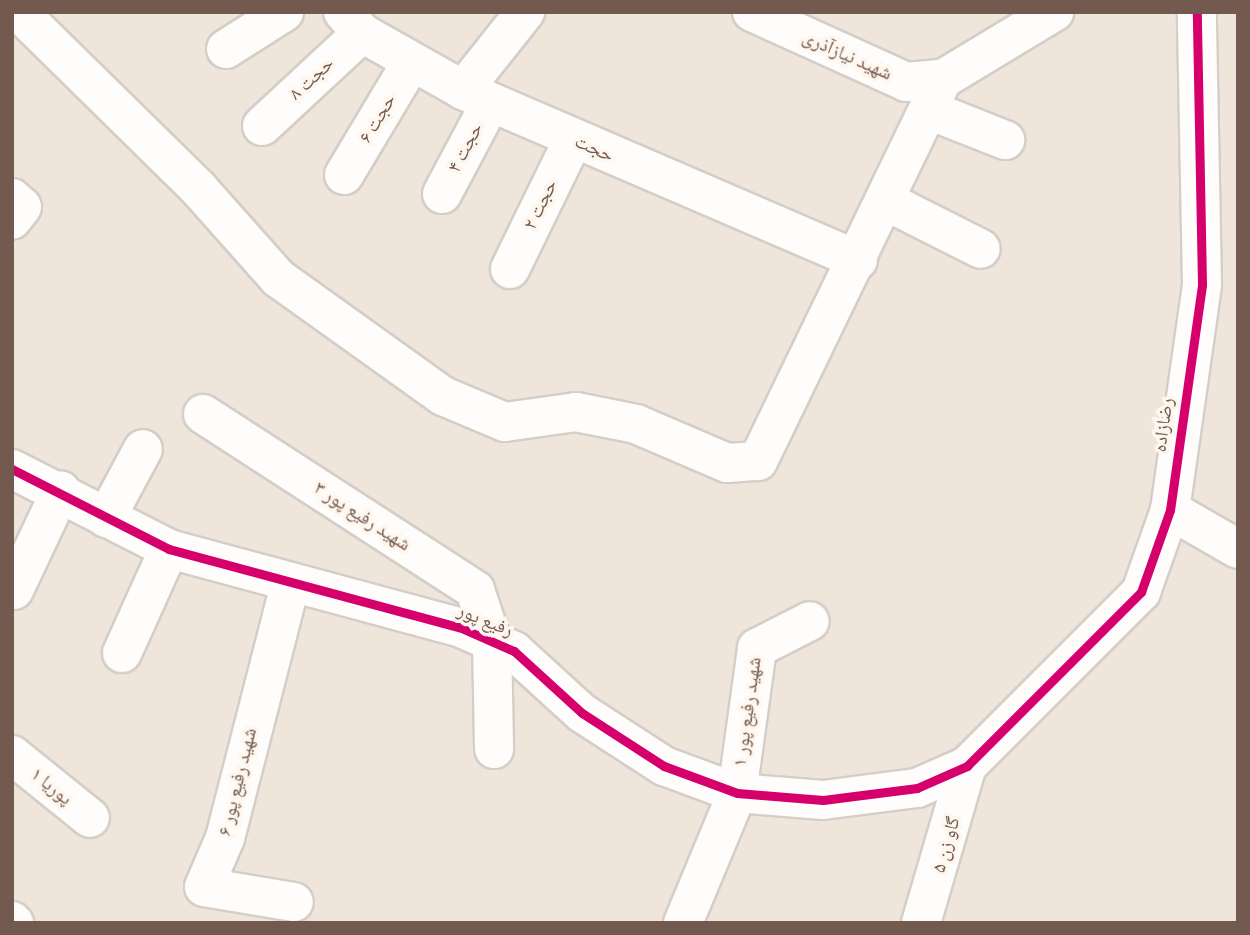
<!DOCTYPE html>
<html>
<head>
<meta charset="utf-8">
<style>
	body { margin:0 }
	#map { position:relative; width:1250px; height:935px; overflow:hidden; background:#f7f2ed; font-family:Signika,"Noto Naskh Arabic",sans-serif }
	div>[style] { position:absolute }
	.residential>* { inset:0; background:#efe5db; transform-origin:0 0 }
	.roads { filter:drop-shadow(2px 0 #d4cec8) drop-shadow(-2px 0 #d4cec8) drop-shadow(0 2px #d4cec8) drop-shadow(0 -2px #d4cec8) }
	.street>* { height:38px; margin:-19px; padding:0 19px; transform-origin:19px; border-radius:19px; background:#fefdfc }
	.secondary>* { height:38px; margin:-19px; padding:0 19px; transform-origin:19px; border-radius:19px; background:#fefdfc }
	.cycleway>* { height:9px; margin:-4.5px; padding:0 4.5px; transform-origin:4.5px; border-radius:4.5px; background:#d6006c }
	span { translate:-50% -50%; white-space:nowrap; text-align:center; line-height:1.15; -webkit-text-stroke:7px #fef7ef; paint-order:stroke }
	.street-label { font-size:19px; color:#745a4e }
	.frame { position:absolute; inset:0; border:14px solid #745a4e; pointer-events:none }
</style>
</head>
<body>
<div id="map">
	<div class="residential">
		<i style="left:12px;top:12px;width:1226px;height:911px"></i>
	</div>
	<div class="roads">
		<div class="street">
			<i style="left:19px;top:12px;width:252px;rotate:44.5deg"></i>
			<i style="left:199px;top:189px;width:119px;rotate:48.4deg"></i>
			<i style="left:278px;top:278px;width:203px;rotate:35.6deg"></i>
			<i style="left:443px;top:396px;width:67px;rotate:22.8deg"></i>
			<i style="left:505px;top:422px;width:72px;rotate:-8deg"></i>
			<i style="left:576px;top:412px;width:61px;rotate:11.3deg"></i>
			<i style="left:636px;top:424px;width:99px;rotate:23.2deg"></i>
			<i style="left:727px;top:463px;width:31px;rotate:-4deg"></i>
			<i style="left:758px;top:461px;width:424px;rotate:-64.2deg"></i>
			<i style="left:343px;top:12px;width:28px;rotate:48deg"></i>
			<i style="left:362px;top:33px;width:116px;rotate:29.4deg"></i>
			<i style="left:463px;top:90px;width:430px;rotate:23.3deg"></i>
			<i style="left:752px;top:12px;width:169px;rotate:24.4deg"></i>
			<i style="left:906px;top:82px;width:37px;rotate:-5deg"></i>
			<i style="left:943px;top:79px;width:130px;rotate:-31.1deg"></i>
			<i style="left:226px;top:49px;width:69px;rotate:-32.5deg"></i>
			<i style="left:463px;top:90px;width:100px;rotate:-51.5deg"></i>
			<i style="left:929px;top:110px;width:82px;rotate:21.5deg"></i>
			<i style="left:262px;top:126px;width:137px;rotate:-42.9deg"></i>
			<i style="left:344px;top:175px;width:131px;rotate:-59.1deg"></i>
			<i style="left:442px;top:194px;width:104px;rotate:-62deg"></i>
			<i style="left:12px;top:198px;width:13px;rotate:42deg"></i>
			<i style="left:22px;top:207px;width:16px;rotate:128deg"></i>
			<i style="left:886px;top:201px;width:106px;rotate:26.8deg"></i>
			<i style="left:510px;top:269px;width:144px;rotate:-64deg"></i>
			<i style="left:203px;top:414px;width:324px;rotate:32.9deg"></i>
			<i style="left:475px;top:590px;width:54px;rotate:71.6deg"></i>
			<i style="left:492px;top:641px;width:108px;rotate:88.9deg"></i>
			<i style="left:12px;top:469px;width:176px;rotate:27deg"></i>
			<i style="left:169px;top:549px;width:300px;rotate:15.1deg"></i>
			<i style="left:459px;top:627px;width:60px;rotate:23.6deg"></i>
			<i style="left:514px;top:651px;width:92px;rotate:42.4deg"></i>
			<i style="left:582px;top:713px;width:98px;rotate:32.9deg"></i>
			<i style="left:664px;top:766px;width:78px;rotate:20.3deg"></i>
			<i style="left:737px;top:793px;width:86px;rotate:4.7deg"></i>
			<i style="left:823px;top:800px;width:95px;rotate:-7.3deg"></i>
			<i style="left:917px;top:788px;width:55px;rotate:-23.7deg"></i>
			<i style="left:1170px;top:510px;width:78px;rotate:29.8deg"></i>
			<i style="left:106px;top:518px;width:78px;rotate:-61.8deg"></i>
			<i style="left:290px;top:585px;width:261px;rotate:104.4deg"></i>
			<i style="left:225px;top:838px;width:53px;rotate:113.2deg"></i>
			<i style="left:204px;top:887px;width:91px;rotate:9.5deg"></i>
			<i style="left:14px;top:590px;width:110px;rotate:-64.8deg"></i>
			<i style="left:122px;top:653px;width:114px;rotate:-65.7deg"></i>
			<i style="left:12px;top:755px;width:100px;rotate:38.9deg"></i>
			<i style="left:12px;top:921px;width:3px;rotate:45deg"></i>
			<i style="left:683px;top:923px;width:141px;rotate:-67.4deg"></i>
			<i style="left:737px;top:793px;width:146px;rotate:-82.1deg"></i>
			<i style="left:757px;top:648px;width:59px;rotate:-27deg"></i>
		</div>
		<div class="secondary">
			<i style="left:921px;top:923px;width:164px;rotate:-73.7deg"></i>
			<i style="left:967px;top:766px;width:246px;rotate:-45deg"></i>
			<i style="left:1141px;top:592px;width:87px;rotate:-70.5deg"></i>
			<i style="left:1170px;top:510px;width:228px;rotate:-81.9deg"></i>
			<i style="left:1202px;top:284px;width:272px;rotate:-91.1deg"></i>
		</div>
	</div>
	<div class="cycleway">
		<i style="left:12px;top:469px;width:176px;rotate:27deg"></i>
		<i style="left:169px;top:549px;width:300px;rotate:15.1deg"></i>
		<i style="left:459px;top:627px;width:60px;rotate:23.6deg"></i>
		<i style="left:514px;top:651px;width:92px;rotate:42.4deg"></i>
		<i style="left:582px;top:713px;width:98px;rotate:32.9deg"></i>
		<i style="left:664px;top:766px;width:78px;rotate:20.3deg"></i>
		<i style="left:737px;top:793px;width:86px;rotate:4.7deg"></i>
		<i style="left:823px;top:800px;width:95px;rotate:-7.3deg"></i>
		<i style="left:917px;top:788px;width:55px;rotate:-23.7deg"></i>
		<i style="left:967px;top:766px;width:246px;rotate:-45deg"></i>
		<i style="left:1141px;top:592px;width:87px;rotate:-70.5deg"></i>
		<i style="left:1170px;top:510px;width:228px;rotate:-81.9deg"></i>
		<i style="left:1202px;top:284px;width:272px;rotate:-91.1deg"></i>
	</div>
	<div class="street-label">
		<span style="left:847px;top:56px;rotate:24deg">شهید نیازآذری</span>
		<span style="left:312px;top:79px;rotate:-43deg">حجت ۸</span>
		<span style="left:378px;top:119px;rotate:-59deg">حجت ۶</span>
		<span style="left:466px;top:148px;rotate:-62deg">حجت ۴</span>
		<span style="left:594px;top:149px;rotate:24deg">حجت</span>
		<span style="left:541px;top:205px;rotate:-64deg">حجت ۲</span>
		<span style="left:1164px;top:425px;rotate:-82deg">رضازاده</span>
		<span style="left:362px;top:517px;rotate:33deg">شهید رفیع پور ۳</span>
		<span style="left:485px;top:621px;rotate:22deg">رفیع پور</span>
		<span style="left:748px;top:712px;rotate:-82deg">شهید رفیع پور ۱</span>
		<span style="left:238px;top:782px;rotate:-76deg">شهید رفیع پور ۶</span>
		<span style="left:51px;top:787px;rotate:39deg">پوریا ۱</span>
		<span style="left:947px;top:845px;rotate:-74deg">گاو زن ۵</span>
	</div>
	<div class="frame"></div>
</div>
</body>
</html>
